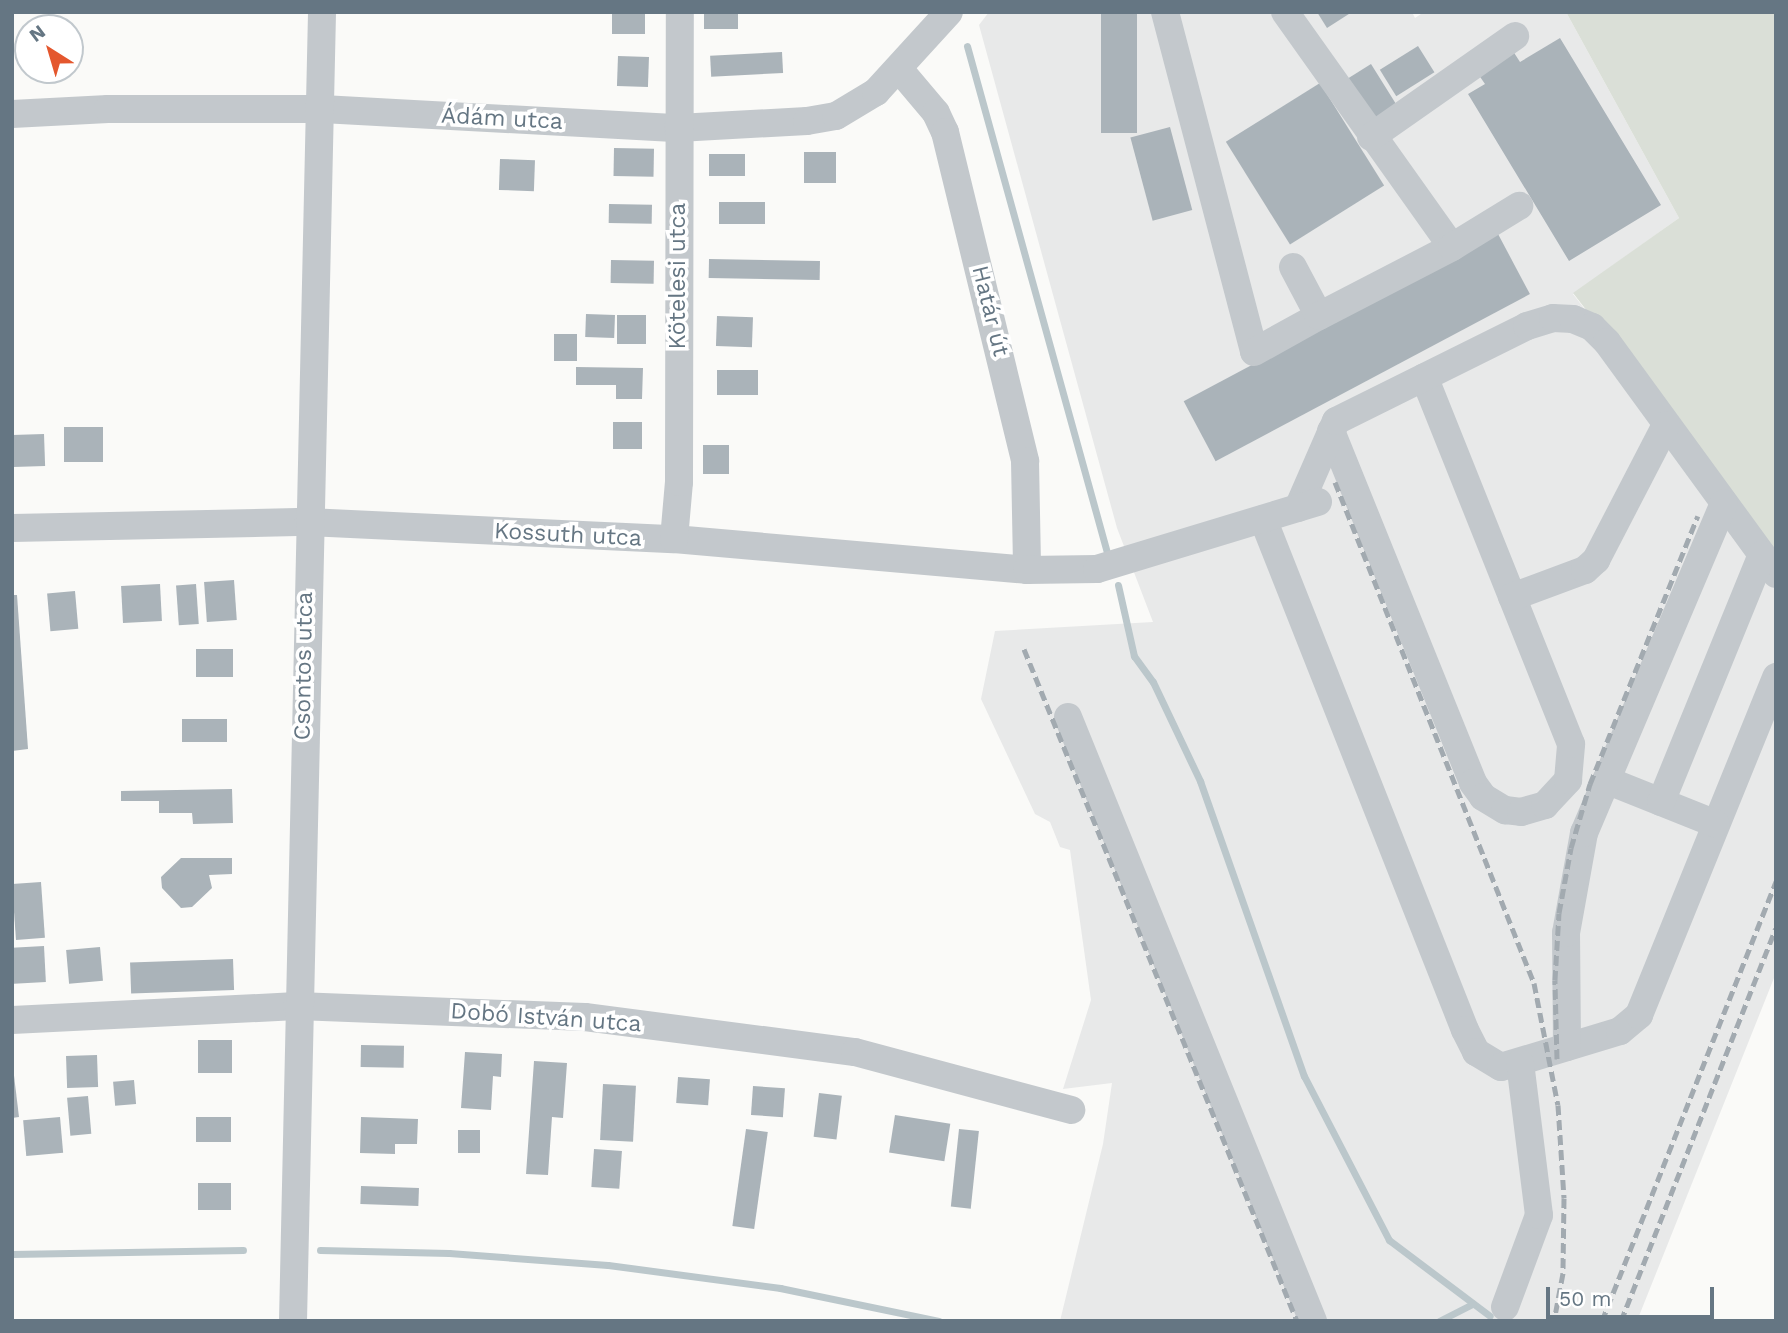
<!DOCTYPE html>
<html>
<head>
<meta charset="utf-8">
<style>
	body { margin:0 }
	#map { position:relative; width:1788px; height:1333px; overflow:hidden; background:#fafaf8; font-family:"Work Sans",sans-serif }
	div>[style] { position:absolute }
	.built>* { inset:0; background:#e8e9e9 }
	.green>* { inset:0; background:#dadfd7 }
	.stream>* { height:7px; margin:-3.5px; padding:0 3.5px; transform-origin:3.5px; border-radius:3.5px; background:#bbc7cb }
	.building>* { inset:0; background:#aab3b9; transform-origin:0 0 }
	.minor>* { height:28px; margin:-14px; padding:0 14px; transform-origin:14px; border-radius:14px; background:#c3c8cc }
	.rail>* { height:5px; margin-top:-2.5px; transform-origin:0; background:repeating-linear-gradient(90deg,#a2aab0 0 10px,transparent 0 15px) }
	span { translate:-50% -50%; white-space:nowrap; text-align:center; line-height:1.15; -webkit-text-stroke:7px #fff; paint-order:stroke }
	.street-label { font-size:23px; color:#657683 }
	.frame { position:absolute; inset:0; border:14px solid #657683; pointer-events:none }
	.north { position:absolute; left:14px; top:14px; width:70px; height:70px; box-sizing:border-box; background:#fff; border:2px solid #c1c8cd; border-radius:50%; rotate:323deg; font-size:19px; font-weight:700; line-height:28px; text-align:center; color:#657683 }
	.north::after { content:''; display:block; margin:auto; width:24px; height:32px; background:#e4572e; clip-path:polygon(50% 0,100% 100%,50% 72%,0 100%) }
	.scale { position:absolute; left:1546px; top:1287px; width:168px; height:32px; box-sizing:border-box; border:4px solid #657683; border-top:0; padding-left:9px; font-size:21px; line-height:24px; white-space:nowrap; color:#657683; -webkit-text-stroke:5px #fff; paint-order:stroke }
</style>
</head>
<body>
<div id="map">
	<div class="built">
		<i style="clip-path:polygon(989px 12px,1412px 12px,1415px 18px,1424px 12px,1566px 12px,1679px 218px,1573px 294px,1776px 555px,1776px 973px,1637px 1321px,1060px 1321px,1103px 1144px,1112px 1083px,1063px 1089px,1091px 1000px,1070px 850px,1060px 847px,1050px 822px,1035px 814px,981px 699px,995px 631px,1153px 622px,1117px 528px,979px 25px)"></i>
	</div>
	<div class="green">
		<i style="clip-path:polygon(1566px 12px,1776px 12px,1776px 555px,1573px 293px,1679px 218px)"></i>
	</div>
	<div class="stream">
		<i style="left:967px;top:46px;width:529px;rotate:74.55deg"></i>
		<i style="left:1118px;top:585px;width:73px;rotate:77.3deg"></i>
		<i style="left:1134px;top:656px;width:32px;rotate:54deg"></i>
		<i style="left:1153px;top:682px;width:110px;rotate:64.6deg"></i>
		<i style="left:1200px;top:781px;width:313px;rotate:70.6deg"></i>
		<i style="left:1304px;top:1076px;width:185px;rotate:62.6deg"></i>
		<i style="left:1389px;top:1240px;width:126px;rotate:37deg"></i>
		<i style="left:320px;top:1250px;width:129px;rotate:1.3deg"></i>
		<i style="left:449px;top:1253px;width:159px;rotate:4.3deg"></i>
		<i style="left:608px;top:1265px;width:174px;rotate:7.6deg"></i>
		<i style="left:780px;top:1288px;width:162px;rotate:11.7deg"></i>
		<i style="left:12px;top:1254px;width:231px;rotate:-1deg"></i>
		<i style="left:1439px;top:1321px;width:38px;rotate:-27deg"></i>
	</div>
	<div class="building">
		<i style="left:612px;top:12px;width:33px;height:22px"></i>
		<i style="left:704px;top:12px;width:34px;height:17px"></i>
		<i style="left:1101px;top:12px;width:36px;height:121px"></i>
		<i style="clip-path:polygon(1317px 12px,1352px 12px,1327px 28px)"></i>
		<i style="clip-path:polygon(1560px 38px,1661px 205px,1569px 261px,1468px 94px,1485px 84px,1476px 71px,1511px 48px,1520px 62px)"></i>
		<i style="left:1418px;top:46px;width:31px;height:45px;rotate:58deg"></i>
		<i style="left:782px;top:52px;width:21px;height:72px;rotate:87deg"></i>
		<i style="left:618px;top:56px;width:31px;height:30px;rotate:2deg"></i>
		<i style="left:1371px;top:64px;width:51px;height:32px;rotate:58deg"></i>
		<i style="left:1320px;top:83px;width:121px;height:111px;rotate:58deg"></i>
		<i style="left:1170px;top:127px;width:86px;height:41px;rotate:75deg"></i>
		<i style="left:614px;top:148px;width:40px;height:28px;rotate:1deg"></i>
		<i style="left:804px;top:152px;width:32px;height:31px"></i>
		<i style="left:709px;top:154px;width:36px;height:22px"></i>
		<i style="left:500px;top:159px;width:35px;height:31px;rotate:2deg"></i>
		<i style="left:719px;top:202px;width:46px;height:22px"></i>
		<i style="left:609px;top:204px;width:43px;height:19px;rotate:1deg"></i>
		<i style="left:1498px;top:234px;width:68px;height:356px;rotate:62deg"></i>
		<i style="left:709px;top:259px;width:111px;height:19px;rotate:1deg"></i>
		<i style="left:611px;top:260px;width:43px;height:23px;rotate:1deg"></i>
		<i style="left:586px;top:314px;width:29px;height:23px;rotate:2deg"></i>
		<i style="left:617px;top:315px;width:29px;height:29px"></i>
		<i style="left:717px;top:316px;width:36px;height:30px;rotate:2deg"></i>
		<i style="left:554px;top:334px;width:23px;height:27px"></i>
		<i style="clip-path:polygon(576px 367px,643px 368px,642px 399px,616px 399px,616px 385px,576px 385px)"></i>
		<i style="left:717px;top:370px;width:41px;height:25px"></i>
		<i style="left:613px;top:422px;width:29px;height:27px"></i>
		<i style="left:64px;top:427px;width:39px;height:35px"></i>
		<i style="left:44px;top:434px;width:32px;height:32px;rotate:88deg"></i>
		<i style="left:703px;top:445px;width:26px;height:29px"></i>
		<i style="left:234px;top:580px;width:40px;height:30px;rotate:86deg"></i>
		<i style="left:160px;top:584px;width:37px;height:39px;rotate:87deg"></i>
		<i style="left:196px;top:584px;width:40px;height:20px;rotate:86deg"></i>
		<i style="left:75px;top:591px;width:38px;height:28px;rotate:85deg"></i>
		<i style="clip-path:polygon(12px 595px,17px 595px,28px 749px,12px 751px)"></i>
		<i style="left:196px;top:649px;width:37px;height:28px"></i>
		<i style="left:227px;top:719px;width:23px;height:45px;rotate:90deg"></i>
		<i style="clip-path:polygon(232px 789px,233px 823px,193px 824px,192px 813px,159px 813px,159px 801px,121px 801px,121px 791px)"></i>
		<i style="clip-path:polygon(181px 858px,232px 858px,232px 874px,209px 875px,212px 888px,192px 907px,181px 908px,162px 888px,161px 877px)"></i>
		<i style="left:41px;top:882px;width:56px;height:29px;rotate:86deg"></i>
		<i style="left:44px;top:946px;width:36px;height:32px;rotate:87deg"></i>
		<i style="left:100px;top:947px;width:34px;height:34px;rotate:85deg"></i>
		<i style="left:233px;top:959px;width:31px;height:103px;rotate:88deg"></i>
		<i style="left:198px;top:1040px;width:34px;height:33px"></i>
		<i style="left:361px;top:1045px;width:43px;height:22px;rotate:1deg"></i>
		<i style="clip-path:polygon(465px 1052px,502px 1054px,501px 1077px,493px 1076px,491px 1110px,461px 1108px)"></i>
		<i style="left:97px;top:1055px;width:32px;height:31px;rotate:88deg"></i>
		<i style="clip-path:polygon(12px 1059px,19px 1117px,12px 1118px)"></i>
		<i style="clip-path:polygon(534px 1061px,567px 1063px,563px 1118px,552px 1117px,548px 1175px,526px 1174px)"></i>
		<i style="left:678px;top:1077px;width:32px;height:26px;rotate:4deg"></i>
		<i style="left:134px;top:1080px;width:24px;height:21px;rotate:85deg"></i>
		<i style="left:603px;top:1084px;width:33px;height:56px;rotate:3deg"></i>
		<i style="left:753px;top:1086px;width:32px;height:29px;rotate:4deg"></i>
		<i style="left:819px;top:1093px;width:23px;height:44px;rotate:7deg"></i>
		<i style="left:88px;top:1096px;width:38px;height:21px;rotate:85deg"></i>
		<i style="left:895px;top:1115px;width:56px;height:38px;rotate:9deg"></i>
		<i style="left:60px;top:1117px;width:36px;height:37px;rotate:85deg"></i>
		<i style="left:196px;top:1117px;width:35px;height:25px"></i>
		<i style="clip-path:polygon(361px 1117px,418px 1119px,417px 1144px,395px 1144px,395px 1154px,360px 1153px)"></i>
		<i style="left:746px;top:1129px;width:22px;height:98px;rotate:8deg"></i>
		<i style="left:959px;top:1129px;width:20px;height:78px;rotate:6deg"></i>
		<i style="left:458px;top:1130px;width:22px;height:23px"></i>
		<i style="left:594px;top:1149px;width:28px;height:38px;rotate:4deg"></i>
		<i style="left:198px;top:1183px;width:33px;height:27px"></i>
		<i style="left:361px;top:1186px;width:58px;height:18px;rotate:2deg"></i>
	</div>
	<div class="minor">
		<i style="left:1165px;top:12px;width:351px;rotate:75.3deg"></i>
		<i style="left:1254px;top:352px;width:74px;rotate:-29deg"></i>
		<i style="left:1285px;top:12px;width:288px;rotate:54.6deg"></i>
		<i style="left:899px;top:69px;width:57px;rotate:49.9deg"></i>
		<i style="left:936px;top:113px;width:21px;rotate:65deg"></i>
		<i style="left:945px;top:132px;width:339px;rotate:76.3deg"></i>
		<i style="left:1025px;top:461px;width:109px;rotate:88.9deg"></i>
		<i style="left:12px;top:114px;width:96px;rotate:-3deg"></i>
		<i style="left:108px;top:109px;width:214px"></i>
		<i style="left:322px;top:109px;width:357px;rotate:3.1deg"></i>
		<i style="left:678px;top:128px;width:129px;rotate:-3.1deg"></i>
		<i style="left:807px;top:121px;width:29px;rotate:-10deg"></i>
		<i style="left:836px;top:116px;width:47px;rotate:-31deg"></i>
		<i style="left:876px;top:92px;width:108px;rotate:-47.6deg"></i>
		<i style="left:1371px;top:137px;width:176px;rotate:-35deg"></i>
		<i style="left:1293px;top:267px;width:55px;rotate:62deg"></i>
		<i style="left:1319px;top:316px;width:150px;rotate:-27.4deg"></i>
		<i style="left:1452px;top:247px;width:79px;rotate:-31.5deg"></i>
		<i style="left:1331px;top:431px;width:380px;rotate:68deg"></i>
		<i style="left:1473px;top:783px;width:17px;rotate:54deg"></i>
		<i style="left:1483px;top:797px;width:26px;rotate:31deg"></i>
		<i style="left:1505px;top:810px;width:16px;rotate:7deg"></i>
		<i style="left:1521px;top:812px;width:25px;rotate:-16deg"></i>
		<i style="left:1545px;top:805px;width:34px;rotate:-47deg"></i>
		<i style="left:1568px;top:780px;width:36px;rotate:-85deg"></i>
		<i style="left:1571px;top:744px;width:395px;rotate:-111.8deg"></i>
		<i style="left:1298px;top:508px;width:95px;rotate:-66.4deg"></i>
		<i style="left:1336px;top:421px;width:213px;rotate:-26.4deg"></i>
		<i style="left:1527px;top:326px;width:27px;rotate:-17deg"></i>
		<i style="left:1553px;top:318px;width:20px;rotate:3deg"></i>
		<i style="left:1573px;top:319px;width:21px;rotate:23deg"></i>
		<i style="left:1592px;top:327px;width:21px;rotate:45deg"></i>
		<i style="left:1607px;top:342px;width:287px;rotate:53.9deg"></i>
		<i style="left:1263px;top:519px;width:549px;rotate:68.43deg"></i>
		<i style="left:1465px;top:1030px;width:25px;rotate:63deg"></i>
		<i style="left:1476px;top:1052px;width:29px;rotate:31deg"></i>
		<i style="left:1501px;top:1067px;width:124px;rotate:-16.8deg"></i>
		<i style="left:1620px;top:1031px;width:25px;rotate:-40deg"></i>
		<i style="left:1639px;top:1015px;width:365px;rotate:-67.9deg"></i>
		<i style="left:12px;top:528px;width:296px;rotate:-1.2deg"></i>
		<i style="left:308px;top:522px;width:366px;rotate:2.7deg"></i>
		<i style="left:674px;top:539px;width:354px;rotate:5deg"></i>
		<i style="left:1027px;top:570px;width:70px;rotate:-0.8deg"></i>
		<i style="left:1097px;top:569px;width:231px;rotate:-16.9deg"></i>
		<i style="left:674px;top:539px;width:57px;rotate:-85deg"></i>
		<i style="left:679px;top:482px;width:470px;rotate:-89.9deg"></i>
		<i style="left:1512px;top:597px;width:78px;rotate:-20.3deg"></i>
		<i style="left:1585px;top:570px;width:15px;rotate:-42deg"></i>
		<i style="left:1596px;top:560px;width:152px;rotate:-62.6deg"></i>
		<i style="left:1068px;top:717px;width:652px;rotate:67.92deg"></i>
		<i style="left:1606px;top:780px;width:118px;rotate:21.8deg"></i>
		<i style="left:1661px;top:802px;width:267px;rotate:-67.8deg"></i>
		<i style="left:12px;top:1020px;width:285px;rotate:-2.8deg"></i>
		<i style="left:297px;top:1006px;width:288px;rotate:2.2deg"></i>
		<i style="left:585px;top:1017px;width:272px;rotate:7.4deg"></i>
		<i style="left:855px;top:1052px;width:224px;rotate:15deg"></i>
		<i style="left:1567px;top:1047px;width:114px;rotate:-90.5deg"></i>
		<i style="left:1566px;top:933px;width:102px;rotate:-79.8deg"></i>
		<i style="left:1584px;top:833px;width:358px;rotate:-67deg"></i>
		<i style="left:1505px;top:1307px;width:98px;rotate:-69.7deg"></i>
		<i style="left:1539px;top:1215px;width:153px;rotate:-97.1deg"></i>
		<i style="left:293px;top:1321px;width:1309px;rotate:-88.73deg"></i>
	</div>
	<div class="rail">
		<i style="left:1335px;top:482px;width:539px;rotate:68.34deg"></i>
		<i style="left:1534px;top:983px;width:124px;rotate:78.9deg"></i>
		<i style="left:1558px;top:1105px;width:93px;rotate:86.3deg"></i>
		<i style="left:1564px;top:1198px;width:75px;rotate:90.8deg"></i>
		<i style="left:1563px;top:1273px;width:49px;rotate:100.6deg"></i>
		<i style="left:1024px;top:649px;width:725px;rotate:67.89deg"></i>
		<i style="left:1557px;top:1059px;width:79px;rotate:-91.5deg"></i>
		<i style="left:1555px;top:980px;width:67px;rotate:-86.6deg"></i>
		<i style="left:1559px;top:913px;width:66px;rotate:-79.5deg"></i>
		<i style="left:1571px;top:848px;width:67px;rotate:-73.5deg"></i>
		<i style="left:1590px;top:784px;width:289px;rotate:-68.1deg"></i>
		<i style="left:1602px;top:1321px;width:473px;rotate:-68.4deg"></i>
		<i style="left:1621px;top:1321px;width:422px;rotate:-68.5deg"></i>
	</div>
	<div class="street-label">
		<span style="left:502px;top:119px;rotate:3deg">Ádám utca</span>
		<span style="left:678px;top:276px;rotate:-90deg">Kötelesi utca</span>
		<span style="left:990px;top:311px;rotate:76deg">Határ út</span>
		<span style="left:568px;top:535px;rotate:3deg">Kossuth utca</span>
		<span style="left:304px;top:666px;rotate:-89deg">Csontos utca</span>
		<span style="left:546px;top:1018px;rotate:4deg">Dobó István utca</span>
	</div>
	<div class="frame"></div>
	<div class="north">N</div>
	<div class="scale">50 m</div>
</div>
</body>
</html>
